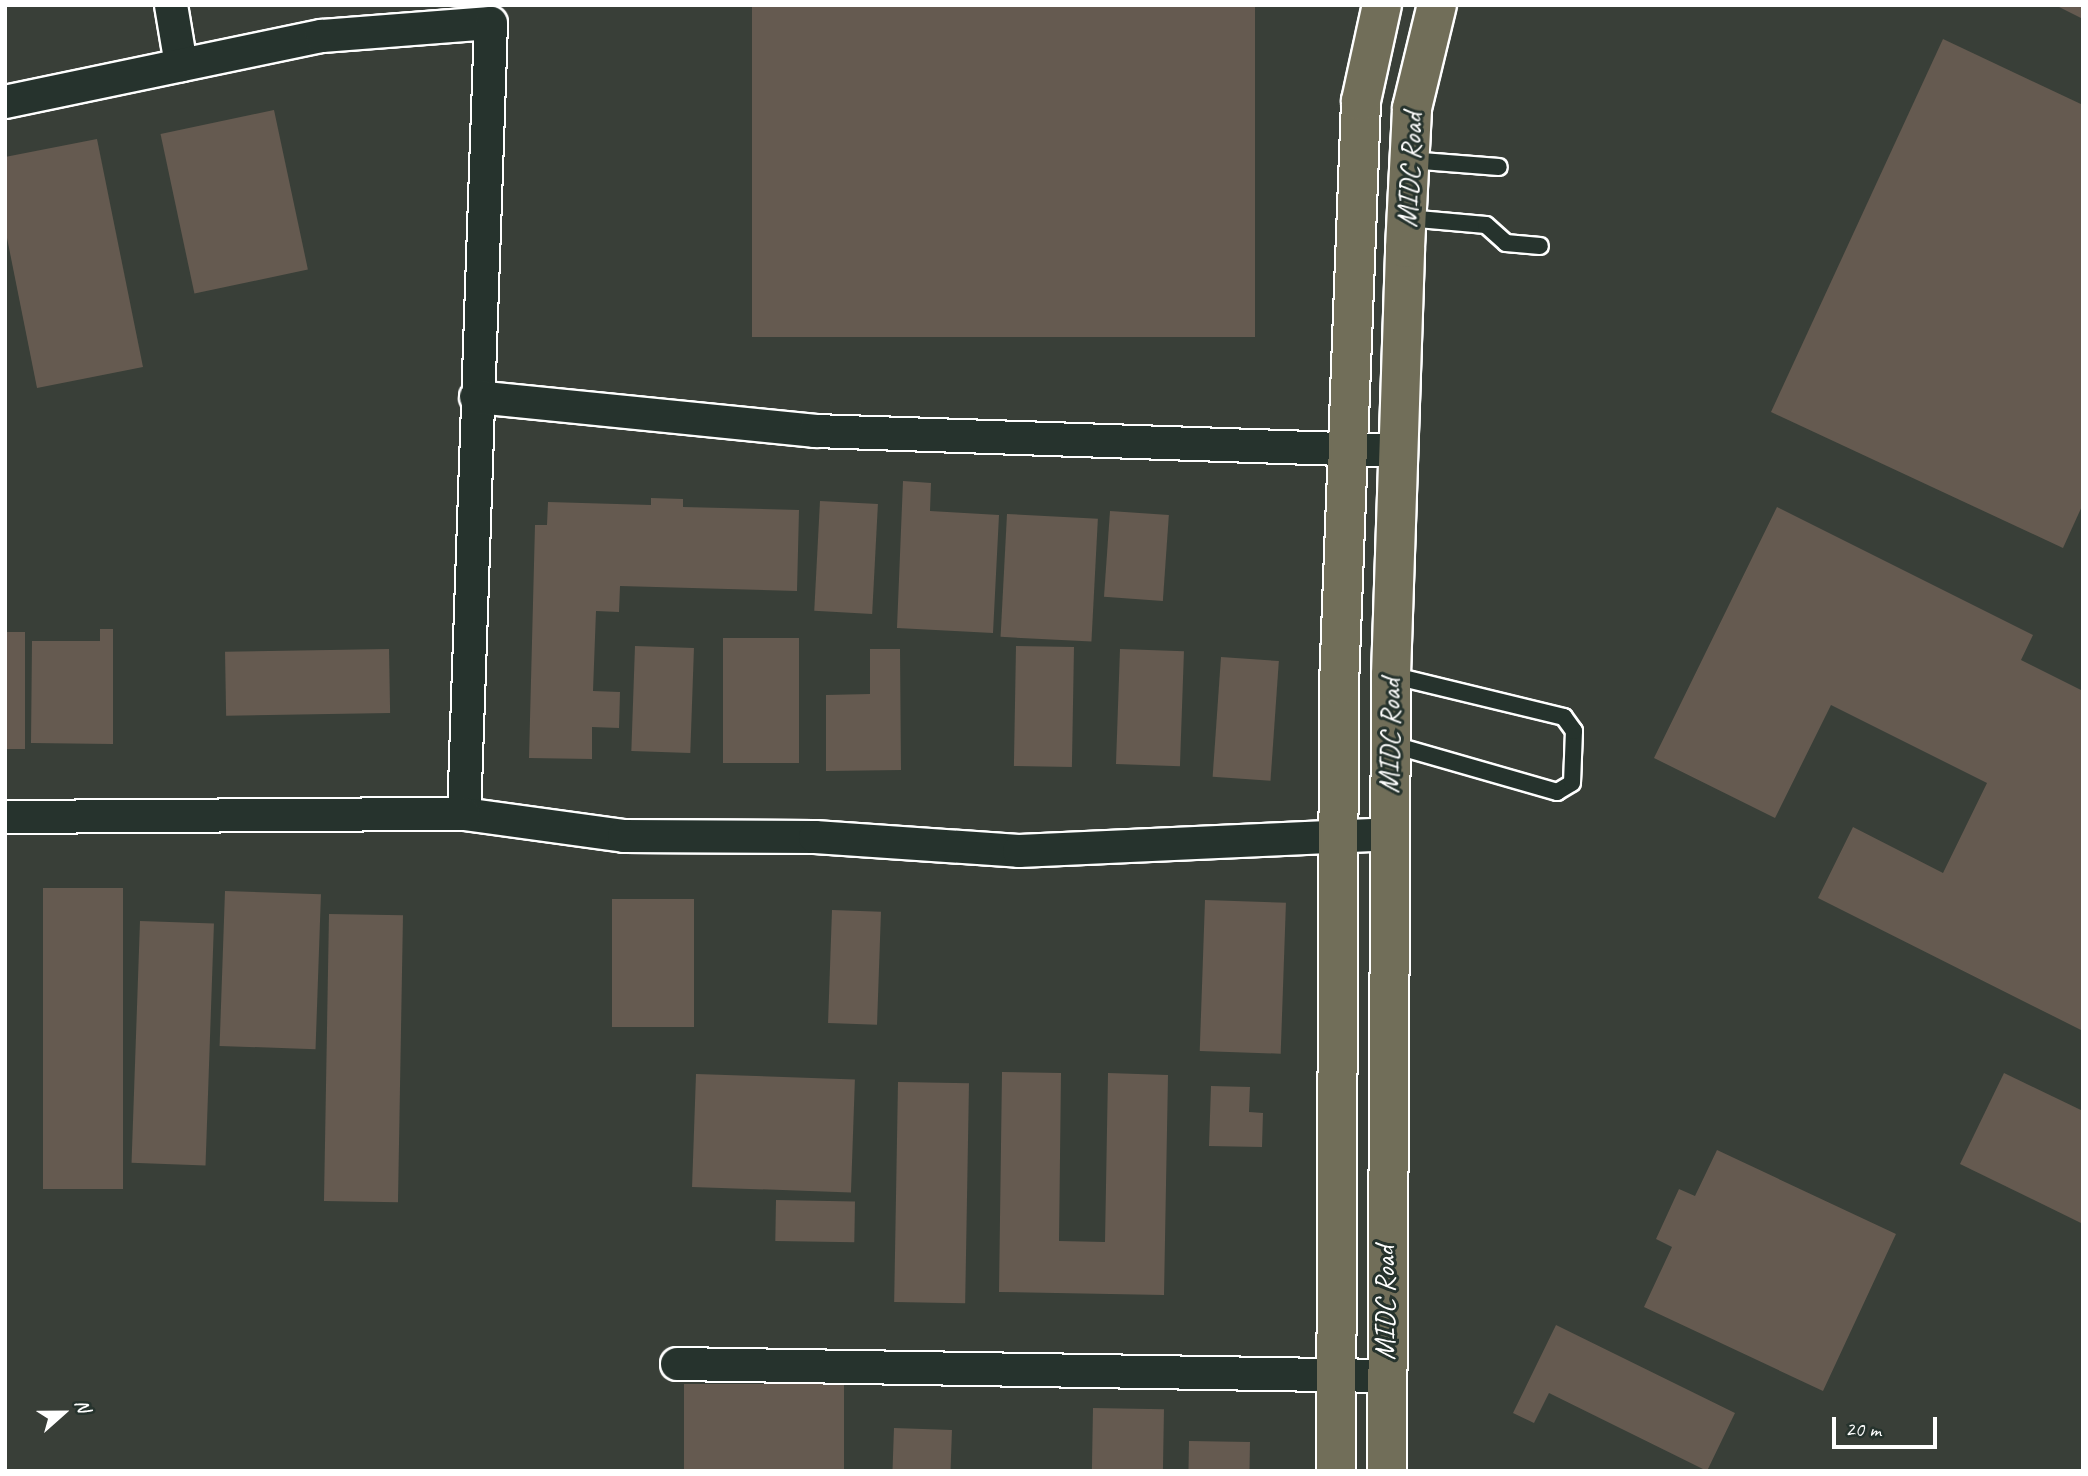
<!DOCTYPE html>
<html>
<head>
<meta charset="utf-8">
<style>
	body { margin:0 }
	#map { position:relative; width:2088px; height:1476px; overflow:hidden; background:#26332d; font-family:Caveat,sans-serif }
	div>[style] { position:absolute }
	.built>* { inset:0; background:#393f38; transform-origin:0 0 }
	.building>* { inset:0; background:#655a50; transform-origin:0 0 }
	.roads { filter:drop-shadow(2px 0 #fff) drop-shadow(-2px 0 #fff) drop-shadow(0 2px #fff) drop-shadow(0 -2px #fff) }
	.service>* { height:16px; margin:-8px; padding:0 8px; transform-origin:8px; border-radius:8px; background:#26332d }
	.minor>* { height:32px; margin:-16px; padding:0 16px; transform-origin:16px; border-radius:16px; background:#26332d }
	.primary>* { height:38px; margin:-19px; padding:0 19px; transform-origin:19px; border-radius:19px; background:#716e59 }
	span { translate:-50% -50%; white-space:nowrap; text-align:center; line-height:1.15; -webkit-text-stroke:6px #26332d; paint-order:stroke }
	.street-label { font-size:28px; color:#fff }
	.frame { position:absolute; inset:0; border:7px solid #fff; pointer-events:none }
	.north { position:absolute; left:28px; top:1378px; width:70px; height:70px; -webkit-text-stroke:5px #26332d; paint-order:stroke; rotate:69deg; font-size:19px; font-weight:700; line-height:28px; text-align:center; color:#fff }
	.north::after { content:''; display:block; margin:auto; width:24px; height:32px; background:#fff; clip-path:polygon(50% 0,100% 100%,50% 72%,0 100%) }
	.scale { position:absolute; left:1832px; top:1417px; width:105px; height:32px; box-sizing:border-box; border:4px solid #fff; border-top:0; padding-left:9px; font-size:21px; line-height:24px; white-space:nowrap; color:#fff; -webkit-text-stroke:5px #26332d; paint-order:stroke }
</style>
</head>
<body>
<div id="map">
	<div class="built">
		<i style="left:5px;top:5px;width:2078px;height:1466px"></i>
	</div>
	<div class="building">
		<i style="left:752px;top:5px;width:503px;height:332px"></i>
		<i style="clip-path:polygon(2055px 5px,2083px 5px,2083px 19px)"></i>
		<i style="clip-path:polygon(1943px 39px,2083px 105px,2083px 504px,2063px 548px,1771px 412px)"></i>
		<i style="left:274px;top:110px;width:163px;height:116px;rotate:78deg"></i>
		<i style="clip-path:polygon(97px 139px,143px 367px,37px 388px,5px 228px,5px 157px)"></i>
		<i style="clip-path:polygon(903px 481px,931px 483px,930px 511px,999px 515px,993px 633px,897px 628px)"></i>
		<i style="clip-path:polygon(651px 498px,683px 499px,683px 507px,799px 510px,797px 591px,620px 586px,619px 612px,596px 611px,593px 691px,620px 692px,619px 728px,592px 727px,592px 759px,529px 758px,535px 525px,547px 525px,548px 502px,651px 505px)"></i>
		<i style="left:820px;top:501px;width:58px;height:110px;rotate:3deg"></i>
		<i style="clip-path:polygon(1777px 507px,2033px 635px,2021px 660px,2083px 691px,2083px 1031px,1818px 898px,1853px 827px,1943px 873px,1987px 783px,1831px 705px,1775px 818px,1654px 758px)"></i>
		<i style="left:1110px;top:511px;width:59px;height:86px;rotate:4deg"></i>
		<i style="left:1007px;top:514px;width:91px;height:123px;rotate:3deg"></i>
		<i style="clip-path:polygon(100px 629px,113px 629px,113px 744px,31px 743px,32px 641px,100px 641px)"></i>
		<i style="left:5px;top:632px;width:20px;height:117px"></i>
		<i style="left:723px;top:638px;width:76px;height:125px"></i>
		<i style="left:635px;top:646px;width:59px;height:105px;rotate:2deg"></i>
		<i style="left:1016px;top:646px;width:58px;height:120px;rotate:1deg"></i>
		<i style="left:389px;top:649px;width:64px;height:164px;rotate:89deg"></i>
		<i style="clip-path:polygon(870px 649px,900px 649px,901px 770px,826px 771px,826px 695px,870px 694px)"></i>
		<i style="left:1120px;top:649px;width:64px;height:115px;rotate:2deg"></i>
		<i style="left:1221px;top:657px;width:58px;height:120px;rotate:4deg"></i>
		<i style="left:43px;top:888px;width:80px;height:301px"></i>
		<i style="left:225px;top:891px;width:96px;height:155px;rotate:2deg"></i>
		<i style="left:612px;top:899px;width:82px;height:128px"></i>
		<i style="left:1205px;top:900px;width:81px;height:151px;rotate:2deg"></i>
		<i style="left:832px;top:910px;width:49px;height:113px;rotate:2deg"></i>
		<i style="left:329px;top:914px;width:74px;height:287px;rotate:1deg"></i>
		<i style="left:140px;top:921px;width:74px;height:242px;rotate:2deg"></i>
		<i style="clip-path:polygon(1002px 1072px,1061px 1073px,1059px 1241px,1105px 1242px,1108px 1073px,1168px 1075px,1164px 1295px,999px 1292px)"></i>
		<i style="clip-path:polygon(2004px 1073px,2083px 1111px,2083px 1224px,1960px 1164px)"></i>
		<i style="left:696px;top:1074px;width:159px;height:113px;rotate:2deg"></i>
		<i style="left:898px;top:1082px;width:71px;height:220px;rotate:1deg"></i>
		<i style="clip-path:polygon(1211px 1086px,1250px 1087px,1249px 1112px,1263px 1113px,1262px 1147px,1209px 1146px)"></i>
		<i style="clip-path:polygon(1717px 1150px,1896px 1234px,1823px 1391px,1644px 1307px,1672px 1247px,1656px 1239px,1679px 1189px,1695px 1196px)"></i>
		<i style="left:776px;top:1200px;width:79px;height:41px;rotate:1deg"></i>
		<i style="clip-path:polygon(1556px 1325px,1735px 1413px,1707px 1471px,1549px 1393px,1534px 1423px,1513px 1413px)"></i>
		<i style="left:684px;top:1384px;width:160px;height:87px"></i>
		<i style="left:1093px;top:1408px;width:71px;height:63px;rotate:1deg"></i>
		<i style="left:894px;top:1428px;width:58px;height:43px;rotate:2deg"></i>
		<i style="left:1189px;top:1441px;width:61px;height:30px;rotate:1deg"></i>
	</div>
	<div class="roads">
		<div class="service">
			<i style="left:1409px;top:160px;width:90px;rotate:4.4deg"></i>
			<i style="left:1407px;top:218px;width:79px;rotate:5.1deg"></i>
			<i style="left:1486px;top:225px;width:27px;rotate:42deg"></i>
			<i style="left:1506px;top:243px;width:34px;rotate:5deg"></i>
			<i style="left:1390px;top:744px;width:174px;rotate:16deg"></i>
			<i style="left:1557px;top:792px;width:17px;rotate:-31deg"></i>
			<i style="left:1572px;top:783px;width:52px;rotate:-87.8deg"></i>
			<i style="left:1574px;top:731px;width:17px;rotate:-126deg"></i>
			<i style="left:1564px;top:717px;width:178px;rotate:-166.4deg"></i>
		</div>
		<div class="minor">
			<i style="left:171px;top:5px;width:61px;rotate:80.5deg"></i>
			<i style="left:5px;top:102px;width:324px;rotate:-11.8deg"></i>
			<i style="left:322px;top:36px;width:169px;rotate:-4.4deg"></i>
			<i style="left:491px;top:23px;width:791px;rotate:91.95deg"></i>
			<i style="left:464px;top:814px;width:162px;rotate:7.8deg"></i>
			<i style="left:624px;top:836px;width:191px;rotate:0.3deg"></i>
			<i style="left:815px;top:837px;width:204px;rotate:3.9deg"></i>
			<i style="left:1019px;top:851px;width:370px;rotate:-2.6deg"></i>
			<i style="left:476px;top:397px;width:341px;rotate:5.7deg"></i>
			<i style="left:815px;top:431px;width:585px;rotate:1.96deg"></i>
			<i style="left:5px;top:817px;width:459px;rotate:-0.4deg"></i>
			<i style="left:677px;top:1364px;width:708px;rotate:0.97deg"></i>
		</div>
		<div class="primary">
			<i style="left:1336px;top:1471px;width:786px;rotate:-89.78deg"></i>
			<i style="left:1339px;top:685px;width:584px;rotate:-87.84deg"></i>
			<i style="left:1361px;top:101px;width:98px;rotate:-77.7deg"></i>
			<i style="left:1387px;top:1471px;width:796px;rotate:-89.71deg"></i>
			<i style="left:1391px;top:675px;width:427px;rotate:-88.1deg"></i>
			<i style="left:1405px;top:248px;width:140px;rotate:-87.1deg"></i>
			<i style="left:1412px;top:108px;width:106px;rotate:-76.4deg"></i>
		</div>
	</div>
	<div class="street-label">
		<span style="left:1410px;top:170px;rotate:-87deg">MIDC Road</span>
		<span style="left:1390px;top:736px;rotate:-89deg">MIDC Road</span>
		<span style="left:1385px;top:1303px;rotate:-90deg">MIDC Road</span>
	</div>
	<div class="frame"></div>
	<div class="north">N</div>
	<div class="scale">20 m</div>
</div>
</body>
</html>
